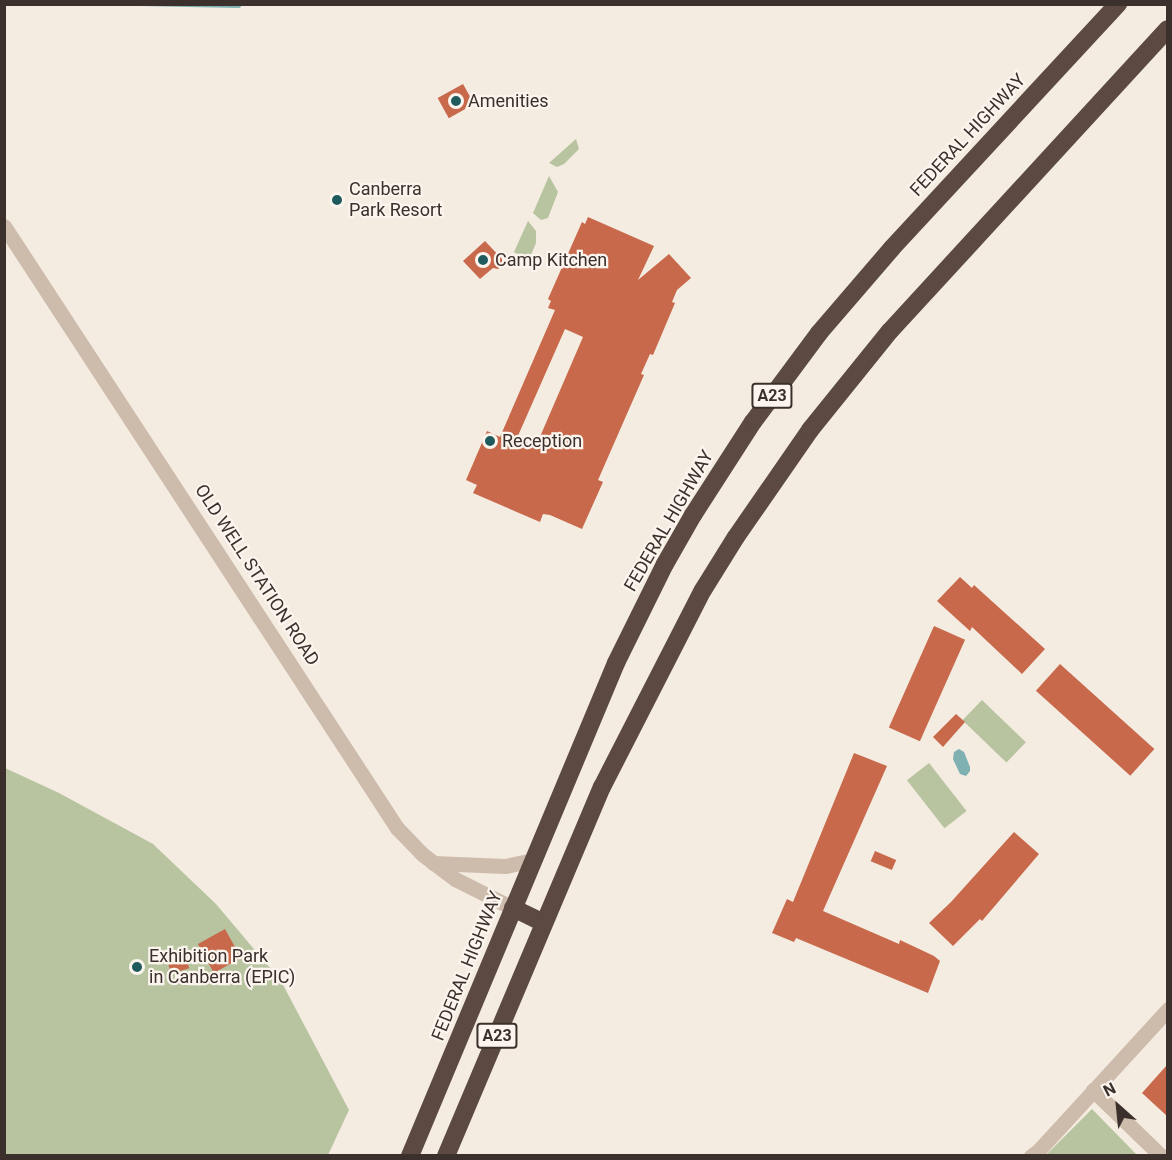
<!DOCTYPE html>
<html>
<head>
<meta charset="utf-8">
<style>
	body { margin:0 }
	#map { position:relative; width:1172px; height:1160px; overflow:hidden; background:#f4ebe1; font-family:Roboto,sans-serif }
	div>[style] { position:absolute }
	.green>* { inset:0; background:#b8c4a0; transform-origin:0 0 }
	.water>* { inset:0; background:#7fb0b2 }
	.stream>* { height:4px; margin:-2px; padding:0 2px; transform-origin:2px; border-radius:2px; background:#7fb0b2 }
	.building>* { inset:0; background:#c8694b; transform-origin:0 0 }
	.minor>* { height:15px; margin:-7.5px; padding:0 7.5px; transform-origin:7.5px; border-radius:7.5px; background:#cdbbac }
	.highway>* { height:18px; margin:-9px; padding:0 9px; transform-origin:9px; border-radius:9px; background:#5c4a42 }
	.dots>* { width:16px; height:16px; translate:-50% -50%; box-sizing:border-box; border:3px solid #fbf5ee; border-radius:50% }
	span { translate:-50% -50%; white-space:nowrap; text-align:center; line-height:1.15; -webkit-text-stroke:4.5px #fbf5ee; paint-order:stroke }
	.shield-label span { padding:2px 4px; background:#fbf5ee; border:2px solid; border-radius:4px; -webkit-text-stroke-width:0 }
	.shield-label { font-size:16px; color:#3b302b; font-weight:700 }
	.poi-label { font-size:18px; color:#3b302b }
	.left { translate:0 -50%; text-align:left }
	.street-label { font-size:18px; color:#3b302b }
	.frame { position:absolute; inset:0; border:6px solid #3b302b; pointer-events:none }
	.north { position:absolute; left:1088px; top:1076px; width:60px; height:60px; -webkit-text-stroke:4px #fbf5ee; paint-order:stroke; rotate:333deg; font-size:16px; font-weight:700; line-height:24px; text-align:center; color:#3b302b }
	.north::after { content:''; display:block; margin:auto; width:21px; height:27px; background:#3b302b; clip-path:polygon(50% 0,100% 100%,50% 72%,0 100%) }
</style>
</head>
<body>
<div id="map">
	<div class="green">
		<i style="clip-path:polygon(576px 139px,579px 149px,564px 164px,557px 167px,549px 163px)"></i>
		<i style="clip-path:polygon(549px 176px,558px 192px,548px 218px,541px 220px,533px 213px)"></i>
		<i style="clip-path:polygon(528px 221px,536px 231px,536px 243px,531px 255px,521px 257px,514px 252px)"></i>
		<i style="left:982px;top:700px;width:61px;height:28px;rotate:44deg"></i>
		<i style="left:929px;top:763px;width:61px;height:28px;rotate:52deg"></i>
		<i style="clip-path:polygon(5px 768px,59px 793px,153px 844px,216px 904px,281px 981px,349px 1110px,328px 1155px,5px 1156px)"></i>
		<i style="clip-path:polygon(1092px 1109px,1137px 1155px,1046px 1155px)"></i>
	</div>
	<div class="water">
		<i style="clip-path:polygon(959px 749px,964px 752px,970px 767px,970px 771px,966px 776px,960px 774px,953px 759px,954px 752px)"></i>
	</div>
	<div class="stream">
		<i style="left:141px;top:4px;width:98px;rotate:1.2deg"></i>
	</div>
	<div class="building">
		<i style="left:463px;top:84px;width:23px;height:29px;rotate:61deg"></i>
		<i style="clip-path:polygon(evenodd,588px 217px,654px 246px,638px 280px,669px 254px,691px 278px,677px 290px,672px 302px,675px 303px,653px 355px,650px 354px,641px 374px,644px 375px,598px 480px,603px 482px,582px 529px,550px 515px,543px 514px,540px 522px,473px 493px,477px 485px,466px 480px,487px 431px,500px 437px,555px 310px,548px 308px,551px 301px,548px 299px,582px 222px,585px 224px,588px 217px,565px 329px,583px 337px,536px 446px,517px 438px,565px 329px)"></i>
		<i style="clip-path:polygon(485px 241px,502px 259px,503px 265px,498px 269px,493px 268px,480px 279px,463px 261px)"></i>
		<i style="clip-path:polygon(960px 577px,972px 588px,974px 585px,1045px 649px,1022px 674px,972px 627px,970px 631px,937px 601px)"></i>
		<i style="left:934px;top:626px;width:34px;height:111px;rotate:24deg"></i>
		<i style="left:1060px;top:664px;width:127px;height:36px;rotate:42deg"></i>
		<i style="clip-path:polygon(956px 714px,965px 722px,943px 747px,933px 737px)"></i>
		<i style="clip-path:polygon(854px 753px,887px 766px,823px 911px,899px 944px,900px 940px,934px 956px,940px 961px,928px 993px,796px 938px,794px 942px,772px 933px,787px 899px,793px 902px)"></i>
		<i style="clip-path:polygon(1014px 832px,1039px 854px,982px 921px,980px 919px,953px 946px,929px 923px,951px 902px)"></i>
		<i style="left:875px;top:851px;width:23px;height:11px;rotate:23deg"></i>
		<i style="left:225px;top:929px;width:33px;height:31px;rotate:61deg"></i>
		<i style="left:184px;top:950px;width:19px;height:19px;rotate:74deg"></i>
		<i style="clip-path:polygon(1167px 1065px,1167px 1116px,1142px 1093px)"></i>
	</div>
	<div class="minor">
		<i style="left:4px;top:226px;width:719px;rotate:56.86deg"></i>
		<i style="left:397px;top:828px;width:36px;rotate:46deg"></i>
		<i style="left:422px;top:854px;width:41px;rotate:37.1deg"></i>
		<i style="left:455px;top:879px;width:65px;rotate:26.6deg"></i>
		<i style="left:433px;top:863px;width:72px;rotate:2.4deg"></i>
		<i style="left:505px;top:866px;width:29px;rotate:-12deg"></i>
		<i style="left:1093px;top:1090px;width:95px;rotate:44.1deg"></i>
		<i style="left:1031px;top:1156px;width:9px;rotate:-36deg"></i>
		<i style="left:1038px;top:1151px;width:193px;rotate:-47.5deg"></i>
	</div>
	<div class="highway">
		<i style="left:513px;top:908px;width:34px;rotate:26deg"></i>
		<i style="left:410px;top:1156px;width:534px;rotate:-67.32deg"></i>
		<i style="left:616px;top:663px;width:110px;rotate:-63.7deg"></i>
		<i style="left:665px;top:564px;width:56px;rotate:-60.3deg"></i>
		<i style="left:693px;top:515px;width:111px;rotate:-57.2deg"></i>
		<i style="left:753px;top:422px;width:111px;rotate:-53.4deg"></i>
		<i style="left:819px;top:333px;width:112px;rotate:-49.3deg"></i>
		<i style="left:892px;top:248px;width:333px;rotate:-47.2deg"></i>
		<i style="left:446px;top:1156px;width:401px;rotate:-67.1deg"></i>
		<i style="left:602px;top:787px;width:221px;rotate:-62.9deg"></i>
		<i style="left:703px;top:590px;width:62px;rotate:-58.1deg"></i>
		<i style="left:736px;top:537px;width:130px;rotate:-55.3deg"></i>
		<i style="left:810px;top:430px;width:127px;rotate:-51.1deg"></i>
		<i style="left:890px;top:331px;width:410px;rotate:-47.4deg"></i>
	</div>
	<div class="dots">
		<i style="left:456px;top:101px;background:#1f5a5e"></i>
		<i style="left:337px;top:200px;background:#1f5a5e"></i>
		<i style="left:483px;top:260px;background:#1f5a5e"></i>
		<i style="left:490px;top:441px;background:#1f5a5e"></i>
		<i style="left:137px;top:967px;background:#1f5a5e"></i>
	</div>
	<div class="shield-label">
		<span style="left:772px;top:396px">A23</span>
		<span style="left:497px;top:1036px">A23</span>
	</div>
	<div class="poi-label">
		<span class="left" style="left:468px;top:101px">Amenities</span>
		<span class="left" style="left:349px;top:200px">Canberra<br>Park Resort</span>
		<span class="left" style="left:495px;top:260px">Camp Kitchen</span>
		<span class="left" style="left:502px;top:441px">Reception</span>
		<span class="left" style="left:149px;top:967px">Exhibition Park<br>in Canberra (EPIC)</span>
	</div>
	<div class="street-label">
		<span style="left:968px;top:135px;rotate:-47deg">FEDERAL HIGHWAY</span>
		<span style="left:669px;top:521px;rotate:-60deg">FEDERAL HIGHWAY</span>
		<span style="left:257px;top:575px;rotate:57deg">OLD WELL STATION ROAD</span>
		<span style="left:467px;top:966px;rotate:-68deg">FEDERAL HIGHWAY</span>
	</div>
	<div class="frame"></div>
	<div class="north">N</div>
</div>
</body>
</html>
